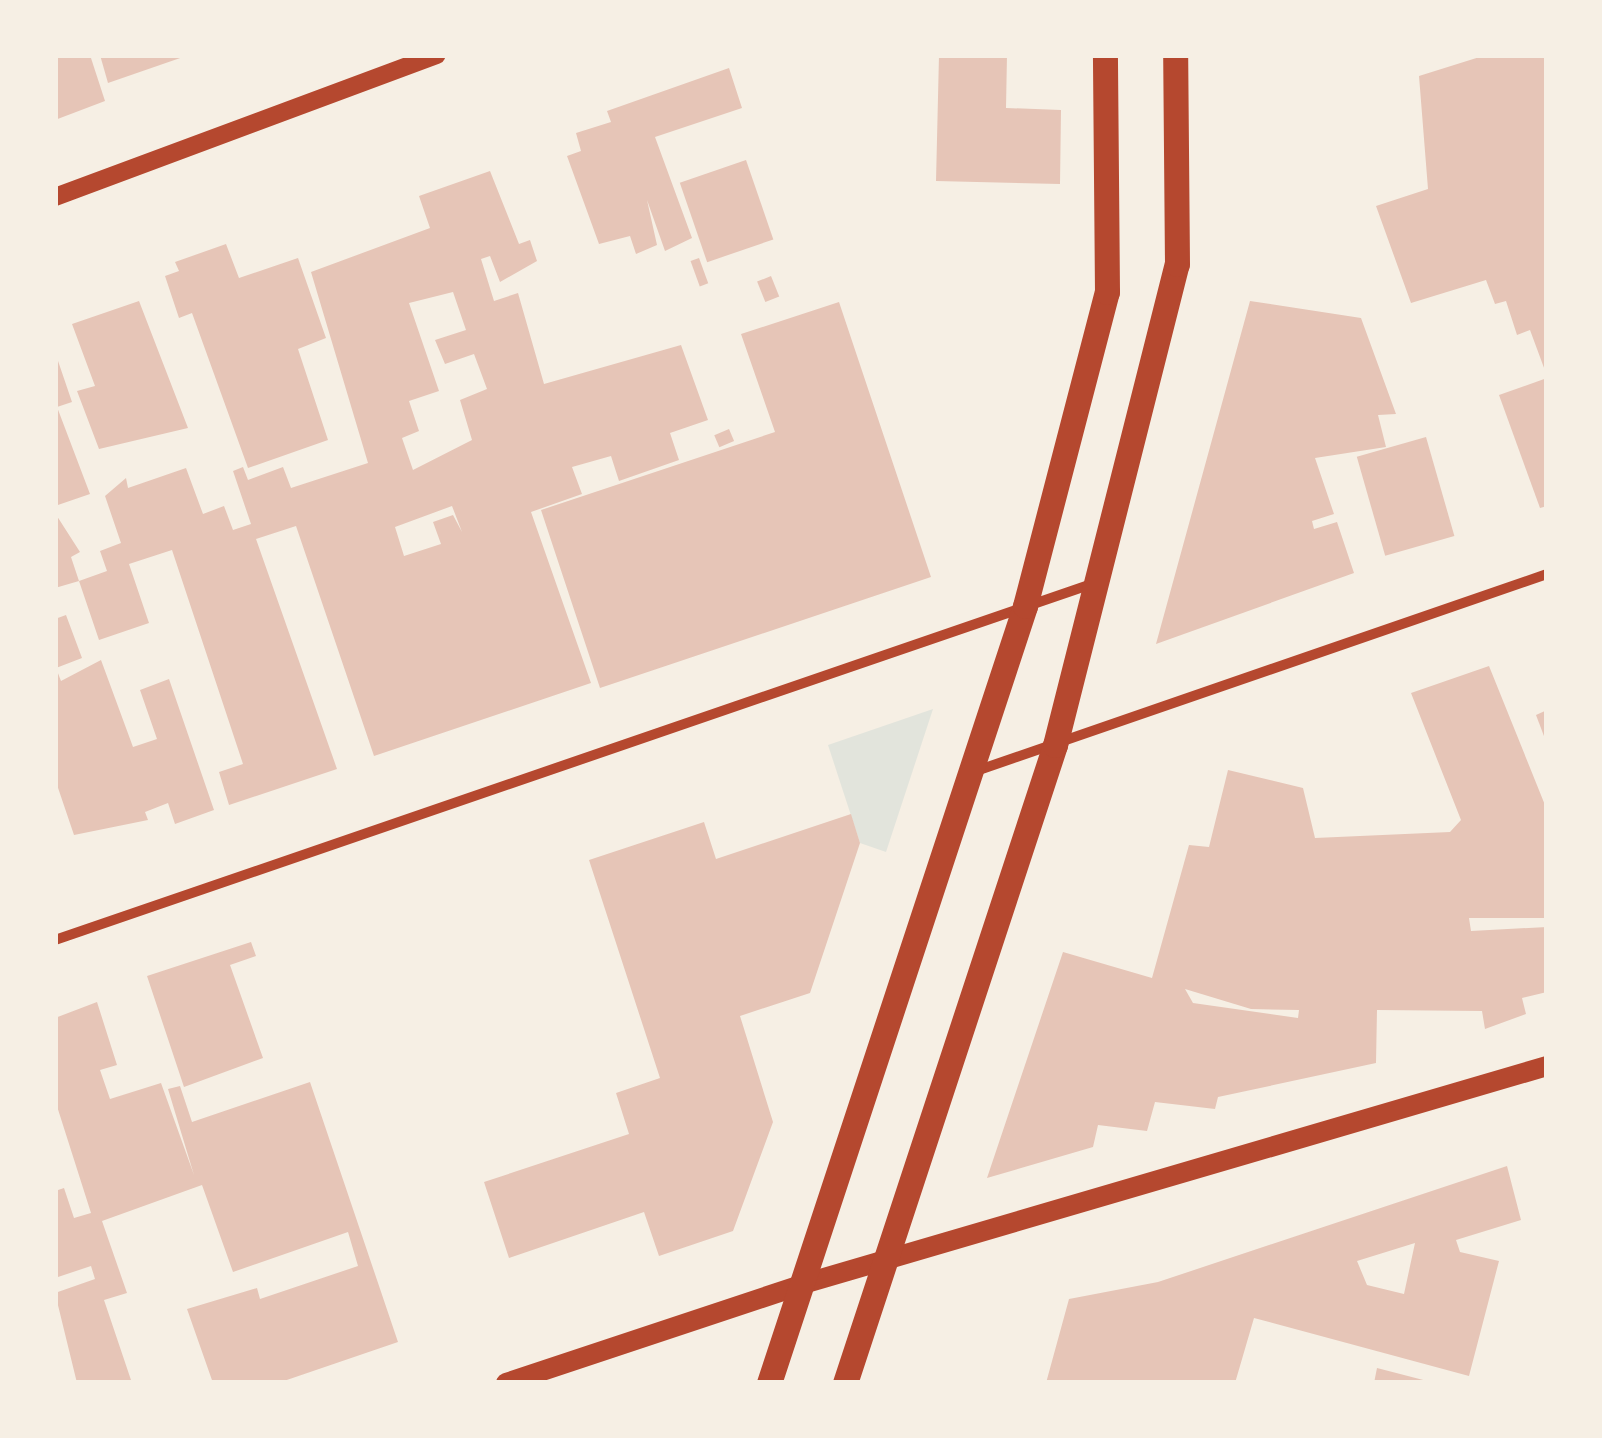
<!DOCTYPE html>
<html>
<head>
<meta charset="utf-8">
<style>
	body { margin:0 }
	#map { position:relative; width:1602px; height:1438px; overflow:hidden; background:#f6efe4; font-family:Roboto,sans-serif }
	div>[style] { position:absolute }
	.green>* { inset:0; background:#e2e4dc }
	.building>* { inset:0; background:#e6c5b7; transform-origin:0 0 }
	.minor>* { height:10px; margin:-5px; padding:0 5px; transform-origin:5px; border-radius:5px; background:#b5482f }
	.tertiary>* { height:18px; margin:-9px; padding:0 9px; transform-origin:9px; border-radius:9px; background:#b5482f }
	.secondary>* { height:20px; margin:-10px; padding:0 10px; transform-origin:10px; border-radius:10px; background:#b5482f }
	.primary>* { height:25px; margin:-12.5px; padding:0 12.5px; transform-origin:12.5px; border-radius:12.5px; background:#b5482f }
	span { translate:-50% -50%; white-space:nowrap; text-align:center; line-height:1.15; -webkit-text-stroke:8px #f6efe4; paint-order:stroke }
	.frame { position:absolute; inset:0; border:58px solid #f6efe4; pointer-events:none }
</style>
</head>
<body>
<div id="map">
	<div class="green">
		<i style="clip-path:polygon(933px 709px,886px 852px,860px 843px,828px 745px)"></i>
	</div>
	<div class="building">
		<i style="clip-path:polygon(55px 55px,90px 55px,105px 101px,55px 120px)"></i>
		<i style="clip-path:polygon(100px 55px,186px 55px,186px 56px,108px 83px)"></i>
		<i style="clip-path:polygon(939px 55px,1007px 55px,1006px 108px,1061px 110px,1060px 184px,936px 181px)"></i>
		<i style="clip-path:polygon(1486px 55px,1547px 55px,1547px 376px,1530px 330px,1517px 335px,1506px 301px,1495px 304px,1486px 280px,1411px 303px,1376px 206px,1428px 189px,1419px 76px)"></i>
		<i style="clip-path:polygon(729px 68px,742px 108px,655px 137px,692px 238px,665px 251px,647px 200px,657px 245px,636px 254px,630px 236px,599px 244px,567px 156px,581px 151px,576px 133px,611px 122px,607px 111px)"></i>
		<i style="left:746px;top:160px;width:84px;height:70px;rotate:71deg"></i>
		<i style="clip-path:polygon(evenodd,490px 171px,519px 244px,530px 240px,537px 261px,500px 282px,490px 256px,481px 259px,494px 301px,518px 293px,544px 384px,681px 345px,708px 420px,670px 433px,679px 460px,619px 481px,611px 456px,572px 467px,582px 494px,531px 512px,591px 683px,374px 756px,296px 526px,256px 539px,337px 769px,229px 805px,219px 772px,243px 764px,172px 550px,129px 564px,149px 623px,99px 640px,79px 581px,107px 571px,100px 551px,121px 543px,105px 496px,126px 478px,128px 488px,186px 468px,203px 514px,224px 506px,233px 530px,251px 524px,233px 471px,243px 467px,248px 480px,283px 467px,291px 488px,368px 463px,311px 272px,430px 228px,419px 196px,490px 171px,453px 292px,466px 330px,435px 340px,445px 364px,474px 354px,487px 389px,460px 400px,472px 440px,413px 470px,402px 438px,419px 431px,409px 401px,439px 391px,409px 303px,453px 292px,490px 171px,452px 506px,462px 532px,453px 515px,433px 522px,441px 544px,404px 556px,395px 527px,452px 506px)"></i>
		<i style="clip-path:polygon(226px 244px,239px 278px,298px 258px,326px 338px,298px 349px,328px 440px,248px 468px,192px 313px,179px 318px,165px 276px,179px 271px,175px 262px)"></i>
		<i style="left:699px;top:258px;width:27px;height:9px;rotate:70deg"></i>
		<i style="left:771px;top:276px;width:22px;height:15px;rotate:68deg"></i>
		<i style="clip-path:polygon(139px 301px,188px 428px,99px 449px,77px 391px,95px 386px,72px 324px)"></i>
		<i style="clip-path:polygon(1250px 301px,1361px 318px,1396px 414px,1378px 415px,1386px 447px,1315px 458px,1334px 514px,1312px 521px,1314px 529px,1337px 522px,1354px 573px,1156px 644px)"></i>
		<i style="clip-path:polygon(839px 302px,931px 577px,600px 688px,541px 510px,775px 432px,741px 334px)"></i>
		<i style="clip-path:polygon(56px 355px,72px 402px,57px 407px,90px 494px,55px 506px)"></i>
		<i style="clip-path:polygon(1547px 378px,1547px 506px,1540px 508px,1499px 395px)"></i>
		<i style="left:729px;top:429px;width:13px;height:16px;rotate:67deg"></i>
		<i style="left:1426px;top:437px;width:103px;height:72px;rotate:74deg"></i>
		<i style="clip-path:polygon(55px 513px,80px 552px,71px 557px,79px 581px,55px 588px)"></i>
		<i style="clip-path:polygon(66px 615px,82px 658px,56px 668px,61px 681px,101px 660px,133px 747px,157px 739px,140px 690px,169px 679px,214px 810px,175px 824px,168px 803px,145px 812px,148px 820px,74px 835px,55px 779px,55px 619px)"></i>
		<i style="clip-path:polygon(evenodd,1489px 666px,1547px 810px,1547px 918px,1469px 918px,1471px 931px,1547px 927px,1547px 992px,1522px 998px,1526px 1014px,1485px 1029px,1482px 1011px,1377px 1010px,1376px 1063px,1218px 1097px,1215px 1109px,1155px 1102px,1147px 1131px,1098px 1125px,1093px 1147px,987px 1178px,1063px 952px,1152px 978px,1189px 845px,1209px 847px,1228px 770px,1303px 788px,1315px 838px,1450px 832px,1461px 820px,1411px 693px,1489px 666px,1185px 989px,1251px 1009px,1299px 1010px,1298px 1018px,1193px 1003px,1185px 989px)"></i>
		<i style="clip-path:polygon(1547px 710px,1547px 744px,1536px 715px)"></i>
		<i style="clip-path:polygon(851px 814px,860px 843px,810px 993px,740px 1016px,773px 1122px,733px 1231px,659px 1256px,644px 1212px,509px 1258px,484px 1182px,629px 1134px,616px 1093px,660px 1078px,589px 860px,704px 822px,716px 859px)"></i>
		<i style="clip-path:polygon(251px 942px,256px 956px,230px 965px,263px 1058px,184px 1087px,147px 976px)"></i>
		<i style="clip-path:polygon(97px 1002px,117px 1065px,100px 1070px,110px 1099px,161px 1083px,194px 1175px,168px 1089px,180px 1086px,192px 1122px,310px 1082px,398px 1342px,278px 1383px,213px 1383px,187px 1309px,257px 1288px,260px 1299px,358px 1266px,348px 1232px,233px 1272px,202px 1185px,102px 1221px,127px 1293px,104px 1300px,132px 1383px,77px 1383px,55px 1293px,95px 1279px,91px 1266px,55px 1278px,55px 1191px,64px 1188px,74px 1218px,91px 1213px,55px 1100px,55px 1018px)"></i>
		<i style="clip-path:polygon(evenodd,1507px 1166px,1521px 1220px,1456px 1240px,1460px 1252px,1499px 1261px,1469px 1376px,1254px 1318px,1235px 1383px,1046px 1383px,1069px 1299px,1158px 1282px,1507px 1166px,1415px 1243px,1404px 1294px,1367px 1285px,1357px 1261px,1415px 1243px)"></i>
		<i style="clip-path:polygon(1377px 1368px,1431px 1382px,1431px 1383px,1374px 1383px)"></i>
	</div>
	<div class="minor">
		<i style="left:976px;top:771px;width:604px;rotate:-19.03deg"></i>
		<i style="left:55px;top:940px;width:1100px;rotate:-18.95deg"></i>
	</div>
	<div class="tertiary">
		<i style="left:55px;top:197px;width:407px;rotate:-20.4deg"></i>
	</div>
	<div class="secondary">
		<i style="left:506px;top:1383px;width:310px;rotate:-18.4deg"></i>
		<i style="left:800px;top:1285px;width:778px;rotate:-16.34deg"></i>
	</div>
	<div class="primary">
		<i style="left:769px;top:1383px;width:818px;rotate:-71.76deg"></i>
		<i style="left:1025px;top:606px;width:325px;rotate:-75.4deg"></i>
		<i style="left:1107px;top:292px;width:237px;rotate:-90.5deg"></i>
		<i style="left:845px;top:1383px;width:672px;rotate:-71.78deg"></i>
		<i style="left:1055px;top:745px;width:496px;rotate:-75.8deg"></i>
		<i style="left:1177px;top:264px;width:209px;rotate:-90.5deg"></i>
	</div>
	<div class="frame"></div>
</div>
</body>
</html>
